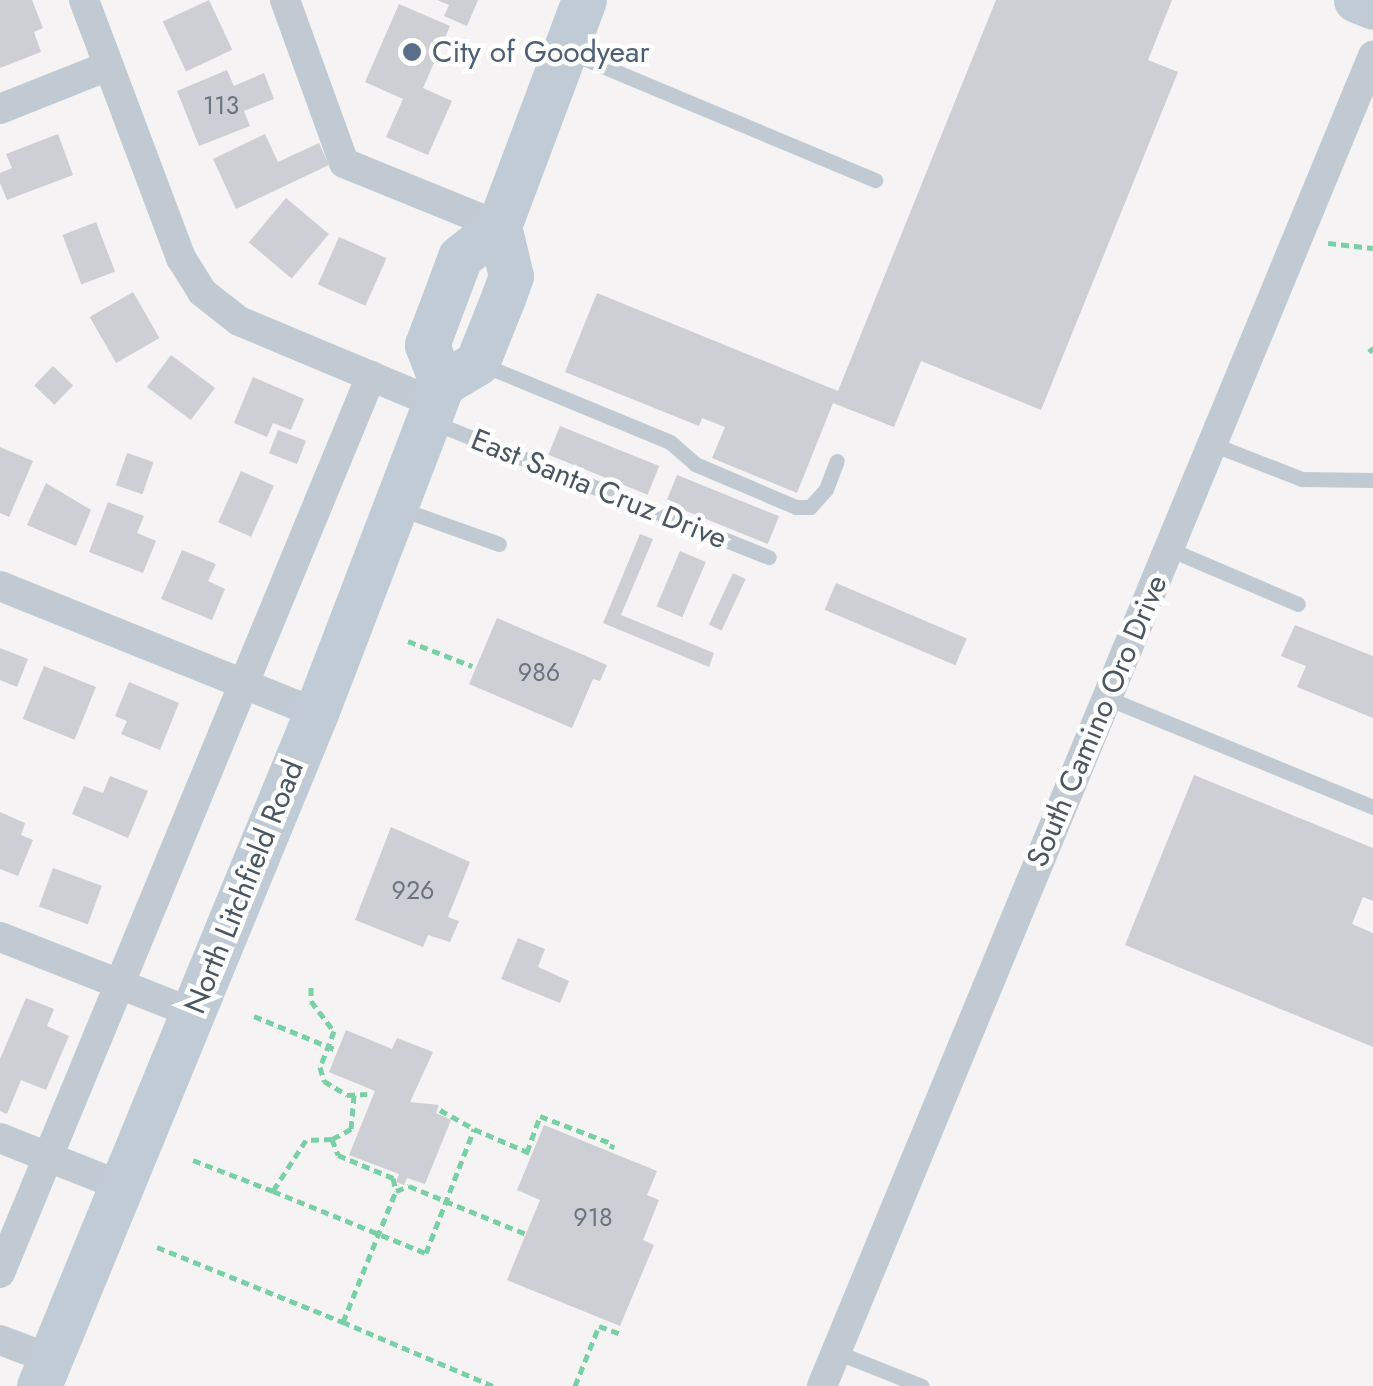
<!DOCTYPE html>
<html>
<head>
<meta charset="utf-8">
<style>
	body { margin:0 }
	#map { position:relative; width:1373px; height:1386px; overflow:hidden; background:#f5f3f3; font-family:Jost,sans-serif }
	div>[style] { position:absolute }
	.building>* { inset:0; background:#cdcfd5; transform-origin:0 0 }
	.path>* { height:5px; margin-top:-2.5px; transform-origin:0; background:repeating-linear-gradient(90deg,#7ad0a6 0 8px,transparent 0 13px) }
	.service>* { height:15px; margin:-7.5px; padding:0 7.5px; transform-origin:7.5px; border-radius:7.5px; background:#c1cad2 }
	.minor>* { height:30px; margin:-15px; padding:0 15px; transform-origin:15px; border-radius:15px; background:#c1cad2 }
	.secondary>* { height:45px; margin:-22.5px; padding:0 22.5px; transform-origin:22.5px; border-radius:22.5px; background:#c1cbd6 }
	.dots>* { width:28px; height:28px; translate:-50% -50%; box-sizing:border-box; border:5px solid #fff; border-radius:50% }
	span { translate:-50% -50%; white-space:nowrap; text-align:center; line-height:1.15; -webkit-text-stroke:9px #fff; paint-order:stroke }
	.number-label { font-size:25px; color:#6b747e }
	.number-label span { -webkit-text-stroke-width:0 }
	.service-label { font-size:30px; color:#4e5e75 }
	.left { translate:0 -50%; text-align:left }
	.street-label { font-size:30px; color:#4a5661 }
</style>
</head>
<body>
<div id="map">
	<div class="building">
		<i style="clip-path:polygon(0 0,32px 0,43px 28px,34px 32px,41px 52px,0 68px)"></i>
		<i style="left:209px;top:0;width:55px;height:51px;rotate:65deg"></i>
		<i style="clip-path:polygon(437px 0,478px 0,467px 26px,444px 16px,449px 5px)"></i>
		<i style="clip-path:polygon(996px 0,1172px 0,1148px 60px,1178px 72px,1041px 410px,921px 361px,894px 427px,833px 403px,797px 493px,712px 458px,725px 427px,702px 418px,699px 426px,565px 372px,597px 293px,838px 391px)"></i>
		<i style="clip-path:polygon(399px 4px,450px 26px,423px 88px,452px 101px,428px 155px,386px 137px,403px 99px,365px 82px)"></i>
		<i style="clip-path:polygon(227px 70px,234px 86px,264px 73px,274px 99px,244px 111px,250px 126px,199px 146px,177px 91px)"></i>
		<i style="clip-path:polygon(58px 134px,73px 175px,7px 200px,0 183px,0 173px,12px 168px,6px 154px)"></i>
		<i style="clip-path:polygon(265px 134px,278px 162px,319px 143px,329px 165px,236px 209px,213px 159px)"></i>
		<i style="left:286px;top:198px;width:56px;height:58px;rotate:40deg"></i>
		<i style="left:96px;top:222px;width:53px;height:36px;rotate:69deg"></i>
		<i style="left:339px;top:237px;width:52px;height:52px;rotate:24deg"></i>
		<i style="left:133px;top:292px;width:53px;height:50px;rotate:60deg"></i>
		<i style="left:171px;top:355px;width:55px;height:40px;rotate:37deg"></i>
		<i style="left:53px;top:366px;width:28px;height:27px;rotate:44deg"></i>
		<i style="clip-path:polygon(253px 377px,304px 399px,291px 430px,273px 423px,267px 437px,234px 423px)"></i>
		<i style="left:560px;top:426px;width:107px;height:31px;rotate:22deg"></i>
		<i style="left:278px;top:430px;width:30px;height:25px;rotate:21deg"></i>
		<i style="clip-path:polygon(0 447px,33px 461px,9px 517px,0 513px)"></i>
		<i style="left:127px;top:453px;width:28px;height:34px;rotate:19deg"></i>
		<i style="left:241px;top:471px;width:36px;height:56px;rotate:24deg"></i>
		<i style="left:677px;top:475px;width:110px;height:30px;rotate:22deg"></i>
		<i style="clip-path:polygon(46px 483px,91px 510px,76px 546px,27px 525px)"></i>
		<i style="clip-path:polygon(108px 502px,144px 516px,137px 533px,156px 541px,143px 573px,89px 552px)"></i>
		<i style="clip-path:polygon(640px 534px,653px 539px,621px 615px,714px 653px,709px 667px,603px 623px)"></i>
		<i style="clip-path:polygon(182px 550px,216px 564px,208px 581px,225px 589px,212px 620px,161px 599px)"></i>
		<i style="left:680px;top:551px;width:28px;height:60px;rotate:23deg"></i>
		<i style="left:733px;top:573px;width:14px;height:57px;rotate:25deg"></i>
		<i style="left:836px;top:583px;width:142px;height:29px;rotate:23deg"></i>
		<i style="clip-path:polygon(497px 618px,607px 665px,600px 681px,593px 679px,572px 728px,469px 684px)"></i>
		<i style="clip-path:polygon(1295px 625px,1373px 656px,1373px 718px,1297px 687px,1306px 666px,1281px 656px)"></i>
		<i style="clip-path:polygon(0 648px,28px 659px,17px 687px,0 680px)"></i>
		<i style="left:44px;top:666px;width:56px;height:57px;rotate:22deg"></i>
		<i style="clip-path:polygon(129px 682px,179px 703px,160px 750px,121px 734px,127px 721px,115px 716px)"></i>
		<i style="clip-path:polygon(1194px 775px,1373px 848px,1373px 901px,1363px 897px,1352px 924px,1373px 933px,1373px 1047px,1125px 945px)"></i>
		<i style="clip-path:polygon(110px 776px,148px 791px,128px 838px,72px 814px,84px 786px,103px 793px)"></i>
		<i style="clip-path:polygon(0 812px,25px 823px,21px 835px,33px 840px,18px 876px,0 869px)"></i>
		<i style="clip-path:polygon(391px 827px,470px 862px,448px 917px,459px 921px,450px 942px,428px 935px,423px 947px,355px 920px)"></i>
		<i style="left:53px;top:868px;width:52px;height:41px;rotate:20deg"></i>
		<i style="clip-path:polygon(518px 938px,545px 949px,538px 967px,569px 981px,560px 1003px,501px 979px)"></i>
		<i style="clip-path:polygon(26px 998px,54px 1009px,47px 1026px,69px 1036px,46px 1090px,21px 1080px,7px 1114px,0 1111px,0 1059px)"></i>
		<i style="clip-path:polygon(346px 1030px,392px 1049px,397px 1038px,433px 1052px,410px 1102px,439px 1105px,436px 1113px,451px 1120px,425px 1184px,407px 1178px,404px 1185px,396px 1182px,399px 1174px,349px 1155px,375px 1091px,329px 1072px)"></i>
		<i style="clip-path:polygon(544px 1125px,657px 1171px,647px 1195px,659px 1200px,643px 1240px,654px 1245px,620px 1326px,507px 1280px,540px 1200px,517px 1190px)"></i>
	</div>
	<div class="path">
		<i style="left:1328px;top:243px;width:45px;rotate:6.3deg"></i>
		<i style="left:1369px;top:352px;width:6px;rotate:-45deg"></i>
		<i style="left:408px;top:641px;width:69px;rotate:21.3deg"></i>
		<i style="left:311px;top:987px;width:14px;rotate:90deg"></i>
		<i style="left:311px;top:1001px;width:38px;rotate:53deg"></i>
		<i style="left:334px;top:1031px;width:39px;rotate:111deg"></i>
		<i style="left:320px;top:1067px;width:15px;rotate:74deg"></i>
		<i style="left:324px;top:1081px;width:27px;rotate:31deg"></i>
		<i style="left:347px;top:1095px;width:20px;rotate:-3deg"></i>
		<i style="left:254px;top:1016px;width:87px;rotate:22.4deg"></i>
		<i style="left:354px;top:1095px;width:34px;rotate:95deg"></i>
		<i style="left:351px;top:1129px;width:21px;rotate:152deg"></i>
		<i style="left:332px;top:1139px;width:26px;rotate:178deg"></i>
		<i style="left:306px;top:1140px;width:61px;rotate:122.9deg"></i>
		<i style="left:273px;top:1191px;width:165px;rotate:22.1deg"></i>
		<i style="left:426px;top:1253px;width:133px;rotate:-68.8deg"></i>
		<i style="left:474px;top:1129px;width:63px;rotate:23.3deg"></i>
		<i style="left:440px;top:1110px;width:39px;rotate:29deg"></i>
		<i style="left:332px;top:1139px;width:17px;rotate:69deg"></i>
		<i style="left:338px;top:1155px;width:60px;rotate:22.7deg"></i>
		<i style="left:393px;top:1178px;width:13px;rotate:77deg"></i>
		<i style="left:527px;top:1152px;width:38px;rotate:-70deg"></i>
		<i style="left:540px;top:1116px;width:78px;rotate:21deg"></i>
		<i style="left:613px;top:1144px;width:5px;rotate:112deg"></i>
		<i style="left:193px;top:1160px;width:86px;rotate:21.2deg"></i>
		<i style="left:157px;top:1247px;width:201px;rotate:22deg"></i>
		<i style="left:493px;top:1386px;width:163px;rotate:-156.9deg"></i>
		<i style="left:343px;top:1322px;width:141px;rotate:-68deg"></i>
		<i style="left:396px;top:1191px;width:14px;rotate:-21deg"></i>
		<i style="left:409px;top:1186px;width:126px;rotate:22.3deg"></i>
		<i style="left:575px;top:1386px;width:65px;rotate:-68.2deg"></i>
		<i style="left:599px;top:1326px;width:23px;rotate:20deg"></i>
	</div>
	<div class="service">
		<i style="left:569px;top:52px;width:332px;rotate:22.7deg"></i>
		<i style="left:481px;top:364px;width:204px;rotate:22.4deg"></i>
		<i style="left:670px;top:442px;width:33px;rotate:41deg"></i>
		<i style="left:695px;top:464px;width:110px;rotate:23.1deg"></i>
		<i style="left:796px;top:507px;width:14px"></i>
		<i style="left:810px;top:507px;width:24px;rotate:-48deg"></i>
		<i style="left:826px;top:489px;width:30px;rotate:-69deg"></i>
		<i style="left:430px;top:421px;width:365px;rotate:21.9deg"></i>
		<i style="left:1212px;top:444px;width:97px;rotate:21.3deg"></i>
		<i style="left:1302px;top:479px;width:71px;rotate:0.8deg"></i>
		<i style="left:398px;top:508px;width:107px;rotate:19.6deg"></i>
		<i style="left:1169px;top:549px;width:140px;rotate:23.1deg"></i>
		<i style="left:1107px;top:698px;width:287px;rotate:22.3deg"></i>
		<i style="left:836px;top:1352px;width:92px;rotate:21.6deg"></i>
	</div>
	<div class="minor">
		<i style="left:84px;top:0;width:276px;rotate:69.4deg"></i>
		<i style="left:181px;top:258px;width:40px;rotate:58deg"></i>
		<i style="left:202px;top:292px;width:47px;rotate:38.1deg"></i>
		<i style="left:239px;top:321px;width:212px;rotate:22.7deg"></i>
		<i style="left:285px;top:0;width:173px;rotate:70.1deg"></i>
		<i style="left:344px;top:163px;width:167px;rotate:22.1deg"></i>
		<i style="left:0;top:109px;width:116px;rotate:-21.7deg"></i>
		<i style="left:0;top:586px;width:341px;rotate:21.9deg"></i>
		<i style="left:0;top:937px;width:207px;rotate:21.5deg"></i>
		<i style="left:0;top:1138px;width:130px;rotate:21.6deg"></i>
		<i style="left:0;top:1273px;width:971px;rotate:-67.53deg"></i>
		<i style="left:0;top:1340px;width:53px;rotate:20.8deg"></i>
		<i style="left:822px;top:1386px;width:1440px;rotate:-67.5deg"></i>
	</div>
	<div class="secondary">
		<i style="left:1356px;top:0;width:18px;rotate:22deg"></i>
		<i style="left:442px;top:384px;width:42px;rotate:-111deg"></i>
		<i style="left:427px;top:345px;width:94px;rotate:-69.4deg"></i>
		<i style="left:460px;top:257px;width:50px;rotate:-38.5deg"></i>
		<i style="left:499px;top:226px;width:241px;rotate:-69.4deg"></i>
		<i style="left:39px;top:1386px;width:728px;rotate:-67.63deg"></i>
		<i style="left:316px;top:713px;width:352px;rotate:-69deg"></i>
		<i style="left:442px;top:384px;width:41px;rotate:-31deg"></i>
		<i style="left:477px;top:363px;width:70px;rotate:-68.2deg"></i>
		<i style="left:503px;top:298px;width:23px;rotate:-70deg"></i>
		<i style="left:511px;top:276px;width:51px;rotate:-103.5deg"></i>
	</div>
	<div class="dots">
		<i style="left:412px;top:52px;background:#5c6f8a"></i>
	</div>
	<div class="number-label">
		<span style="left:221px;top:105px">113</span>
		<span style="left:539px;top:672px">986</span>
		<span style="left:413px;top:890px">926</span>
		<span style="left:593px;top:1217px">918</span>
	</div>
	<div class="service-label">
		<span class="left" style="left:432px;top:52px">City of Goodyear</span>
	</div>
	<div class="street-label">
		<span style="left:599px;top:489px;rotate:22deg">East Santa Cruz Drive</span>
		<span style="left:1097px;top:721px;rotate:-67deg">South Camino Oro Drive</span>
		<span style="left:244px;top:887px;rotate:-68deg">North Litchfield Road</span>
	</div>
</div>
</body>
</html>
